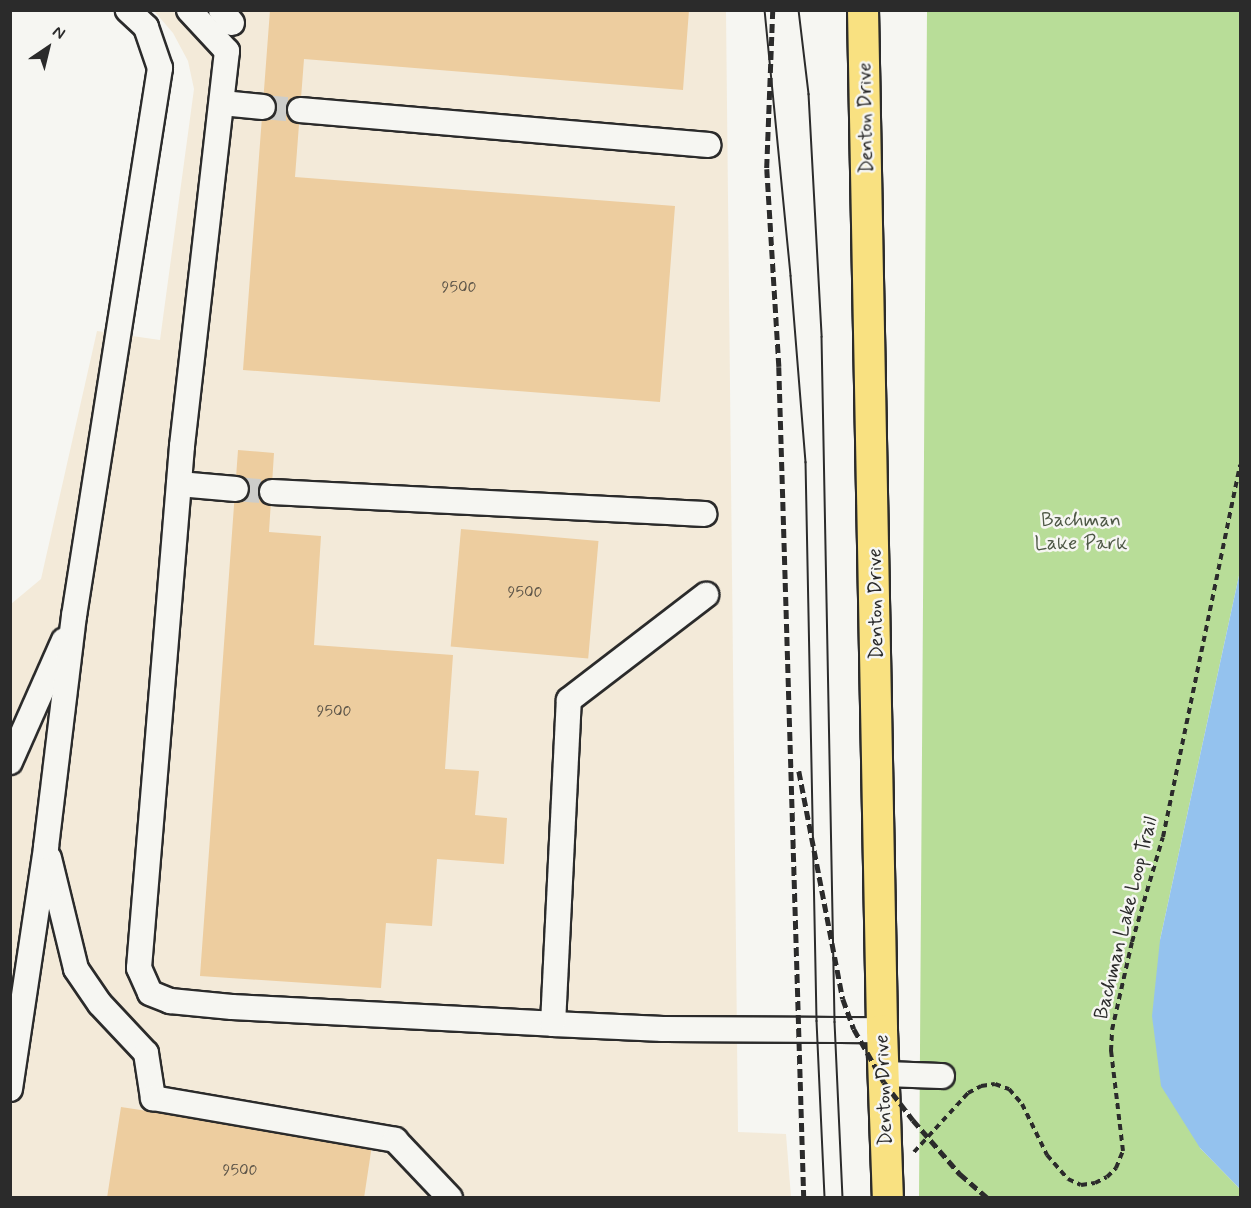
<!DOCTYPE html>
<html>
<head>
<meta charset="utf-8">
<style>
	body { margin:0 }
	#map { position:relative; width:1251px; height:1208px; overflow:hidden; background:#f6f6f2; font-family:Mynerve,sans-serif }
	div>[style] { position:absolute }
	.built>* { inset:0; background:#f3ead9 }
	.green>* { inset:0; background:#b8dd98 }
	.water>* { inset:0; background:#94c2ee }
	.building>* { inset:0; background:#edcd9f; transform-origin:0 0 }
	.minor-tunnel>* { height:24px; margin-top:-12px; transform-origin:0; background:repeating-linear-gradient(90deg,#cdcdca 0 24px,transparent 0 36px) }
	.path>* { height:4px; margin-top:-2px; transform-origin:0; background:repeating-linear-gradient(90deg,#2b2b2b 0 6px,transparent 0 10.5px) }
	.roads { filter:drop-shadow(2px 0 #2b2b2b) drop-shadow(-2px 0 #2b2b2b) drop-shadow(0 2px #2b2b2b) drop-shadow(0 -2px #2b2b2b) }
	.minor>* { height:24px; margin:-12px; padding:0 12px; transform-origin:12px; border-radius:12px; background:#f6f6f2 }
	.major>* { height:30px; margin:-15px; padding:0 15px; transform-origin:15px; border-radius:15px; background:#f9e181 }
	.tram>* { height:1.5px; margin:-0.75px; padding:0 0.75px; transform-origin:0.75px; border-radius:0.75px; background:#2b2b2b }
	.rail>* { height:4.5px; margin-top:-2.25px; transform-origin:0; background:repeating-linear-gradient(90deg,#2b2b2b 0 9px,transparent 0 13.5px) }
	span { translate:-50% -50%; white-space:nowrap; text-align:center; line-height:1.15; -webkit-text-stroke:5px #f6f6f2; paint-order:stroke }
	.number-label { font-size:16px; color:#5c5448 }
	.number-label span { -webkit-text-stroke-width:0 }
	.street-label { font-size:20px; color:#2b2b2b }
	.park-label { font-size:20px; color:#4e5846 }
	.frame { position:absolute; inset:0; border:12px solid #2b2b2b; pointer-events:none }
	.north { position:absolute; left:18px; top:18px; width:60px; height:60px; -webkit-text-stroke:4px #f6f6f2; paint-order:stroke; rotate:35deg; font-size:16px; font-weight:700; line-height:24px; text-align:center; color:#2b2b2b }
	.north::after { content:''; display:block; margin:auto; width:21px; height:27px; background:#2b2b2b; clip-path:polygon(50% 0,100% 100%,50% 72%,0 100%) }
</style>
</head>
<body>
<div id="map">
	<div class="built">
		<i style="clip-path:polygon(154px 11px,726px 11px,738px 1132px,786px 1134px,791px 1197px,11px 1198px,11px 604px,41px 579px,97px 331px,160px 340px,194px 89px,188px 61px,173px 33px)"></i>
	</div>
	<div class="green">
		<i style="clip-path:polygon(927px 11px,1240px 11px,1240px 571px,1160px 940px,1200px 1148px,1240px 1189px,1240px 1197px,919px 1197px)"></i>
	</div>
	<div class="water">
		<i style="clip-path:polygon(1240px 571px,1240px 1189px,1200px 1148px,1161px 1086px,1152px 1016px,1160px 940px)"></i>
	</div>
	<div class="building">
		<i style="clip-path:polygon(270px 10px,689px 10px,683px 90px,304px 59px,295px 177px,675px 206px,660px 402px,243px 370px)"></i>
		<i style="clip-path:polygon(238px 450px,274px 453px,269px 532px,321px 536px,314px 645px,453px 655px,445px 769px,479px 771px,475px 815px,507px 818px,504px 864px,437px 859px,432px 926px,386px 923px,381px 988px,200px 976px)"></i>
		<i style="left:461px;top:529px;width:138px;height:118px;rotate:5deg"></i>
		<i style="clip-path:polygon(121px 1107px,372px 1145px,364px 1198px,107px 1198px)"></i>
	</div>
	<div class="minor-tunnel">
		<i style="left:263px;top:107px;width:37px;rotate:5deg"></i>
		<i style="left:236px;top:489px;width:36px;rotate:5deg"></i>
	</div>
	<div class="path">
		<i style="left:914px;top:1152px;width:80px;rotate:-47.5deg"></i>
		<i style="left:968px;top:1093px;width:15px;rotate:-28deg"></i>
		<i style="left:981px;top:1086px;width:14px;rotate:-8deg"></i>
		<i style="left:995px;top:1084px;width:15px;rotate:20deg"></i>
		<i style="left:1009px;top:1089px;width:20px;rotate:49deg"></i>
		<i style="left:1022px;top:1104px;width:57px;rotate:63.9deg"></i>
		<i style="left:1047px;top:1155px;width:32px;rotate:49deg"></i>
		<i style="left:1068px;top:1179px;width:14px;rotate:25deg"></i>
		<i style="left:1081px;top:1185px;width:14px;rotate:-8deg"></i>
		<i style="left:1095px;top:1183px;width:13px;rotate:-27deg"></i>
		<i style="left:1107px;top:1177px;width:13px;rotate:-45deg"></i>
		<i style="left:1116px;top:1168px;width:18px;rotate:-68deg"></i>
		<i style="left:1123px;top:1151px;width:101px;rotate:-96.8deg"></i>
		<i style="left:1111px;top:1051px;width:21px;rotate:-87deg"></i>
		<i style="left:1112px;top:1030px;width:90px;rotate:-77.2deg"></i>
		<i style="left:1132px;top:942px;width:109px;rotate:-73.6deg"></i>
		<i style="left:1163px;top:837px;width:380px;rotate:-78.3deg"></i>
	</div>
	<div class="roads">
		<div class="minor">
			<i style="left:189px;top:10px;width:56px;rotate:47.2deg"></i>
			<i style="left:227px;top:51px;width:398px;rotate:96.5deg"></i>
			<i style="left:182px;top:446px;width:524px;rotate:94.71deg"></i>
			<i style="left:139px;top:968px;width:27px;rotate:66deg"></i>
			<i style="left:150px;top:993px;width:22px;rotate:22deg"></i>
			<i style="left:170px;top:1001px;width:62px;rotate:5.5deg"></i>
			<i style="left:232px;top:1007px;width:321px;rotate:3deg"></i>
			<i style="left:553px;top:1024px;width:110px;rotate:2.6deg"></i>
			<i style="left:663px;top:1029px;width:219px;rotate:0.3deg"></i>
			<i style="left:221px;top:10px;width:17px;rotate:50deg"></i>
			<i style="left:222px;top:103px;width:41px;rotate:5.6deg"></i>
			<i style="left:300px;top:110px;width:410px;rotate:4.9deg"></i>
			<i style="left:179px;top:484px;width:57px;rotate:5deg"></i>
			<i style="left:272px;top:492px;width:433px;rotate:2.9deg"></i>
			<i style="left:10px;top:762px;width:133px;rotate:-66.1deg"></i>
			<i style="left:49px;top:858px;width:114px;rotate:76.3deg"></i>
			<i style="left:76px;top:969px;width:42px;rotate:55.6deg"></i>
			<i style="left:100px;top:1004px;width:67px;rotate:46.8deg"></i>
			<i style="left:146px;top:1053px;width:46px;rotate:81.2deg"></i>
			<i style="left:153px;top:1098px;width:246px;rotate:9.8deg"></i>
			<i style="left:395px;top:1140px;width:80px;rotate:46.5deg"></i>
			<i style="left:553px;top:1024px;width:324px;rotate:-87.2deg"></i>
			<i style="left:569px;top:700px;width:173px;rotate:-37.5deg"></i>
			<i style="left:884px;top:1074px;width:58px;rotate:2deg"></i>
			<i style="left:10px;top:1089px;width:245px;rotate:-81.5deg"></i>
			<i style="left:46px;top:847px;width:233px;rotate:-83.1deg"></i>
			<i style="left:74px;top:616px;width:555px;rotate:-81.08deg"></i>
			<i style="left:160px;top:68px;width:43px;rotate:-108.9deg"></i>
			<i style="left:146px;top:27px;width:25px;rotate:-137deg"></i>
		</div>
		<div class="major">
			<i style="left:863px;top:10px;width:1020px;rotate:88.93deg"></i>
			<i style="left:882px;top:1030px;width:168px;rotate:88deg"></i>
		</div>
	</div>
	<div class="tram">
		<i style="left:765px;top:10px;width:267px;rotate:84.4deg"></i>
		<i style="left:791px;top:276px;width:187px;rotate:85.4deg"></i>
		<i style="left:806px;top:462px;width:559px;rotate:88.87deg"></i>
		<i style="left:817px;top:1021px;width:177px;rotate:87.4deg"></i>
		<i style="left:799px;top:10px;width:85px;rotate:83.2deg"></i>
		<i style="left:809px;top:94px;width:243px;rotate:86.9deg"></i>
		<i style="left:822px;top:337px;width:685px;rotate:88.91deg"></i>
		<i style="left:835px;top:1022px;width:176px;rotate:87.4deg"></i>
	</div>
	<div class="rail">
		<i style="left:773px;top:10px;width:159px;rotate:92.2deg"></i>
		<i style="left:767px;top:169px;width:198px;rotate:86.5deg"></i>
		<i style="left:779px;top:367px;width:831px;rotate:88.28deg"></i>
		<i style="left:799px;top:771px;width:232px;rotate:79.1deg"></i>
		<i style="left:843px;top:999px;width:32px;rotate:70deg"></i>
		<i style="left:854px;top:1029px;width:61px;rotate:60.5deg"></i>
		<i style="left:884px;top:1082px;width:48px;rotate:52.7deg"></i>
		<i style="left:913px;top:1120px;width:72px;rotate:49deg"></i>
		<i style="left:960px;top:1174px;width:37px;rotate:41deg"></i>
	</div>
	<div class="number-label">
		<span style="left:459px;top:288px">9500</span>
		<span style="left:525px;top:593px">9500</span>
		<span style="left:334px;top:712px">9500</span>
		<span style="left:240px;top:1171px">9500</span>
	</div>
	<div class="street-label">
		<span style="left:866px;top:118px;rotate:-91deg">Denton Drive</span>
		<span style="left:876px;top:604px;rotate:-91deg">Denton Drive</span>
		<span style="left:1126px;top:918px;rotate:-76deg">Bachman Lake Loop Trail</span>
		<span style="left:884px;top:1090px;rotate:-92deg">Denton Drive</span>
	</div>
	<div class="park-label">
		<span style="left:1081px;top:532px">Bachman<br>Lake Park</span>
	</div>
	<div class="frame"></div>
	<div class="north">N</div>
</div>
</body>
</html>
